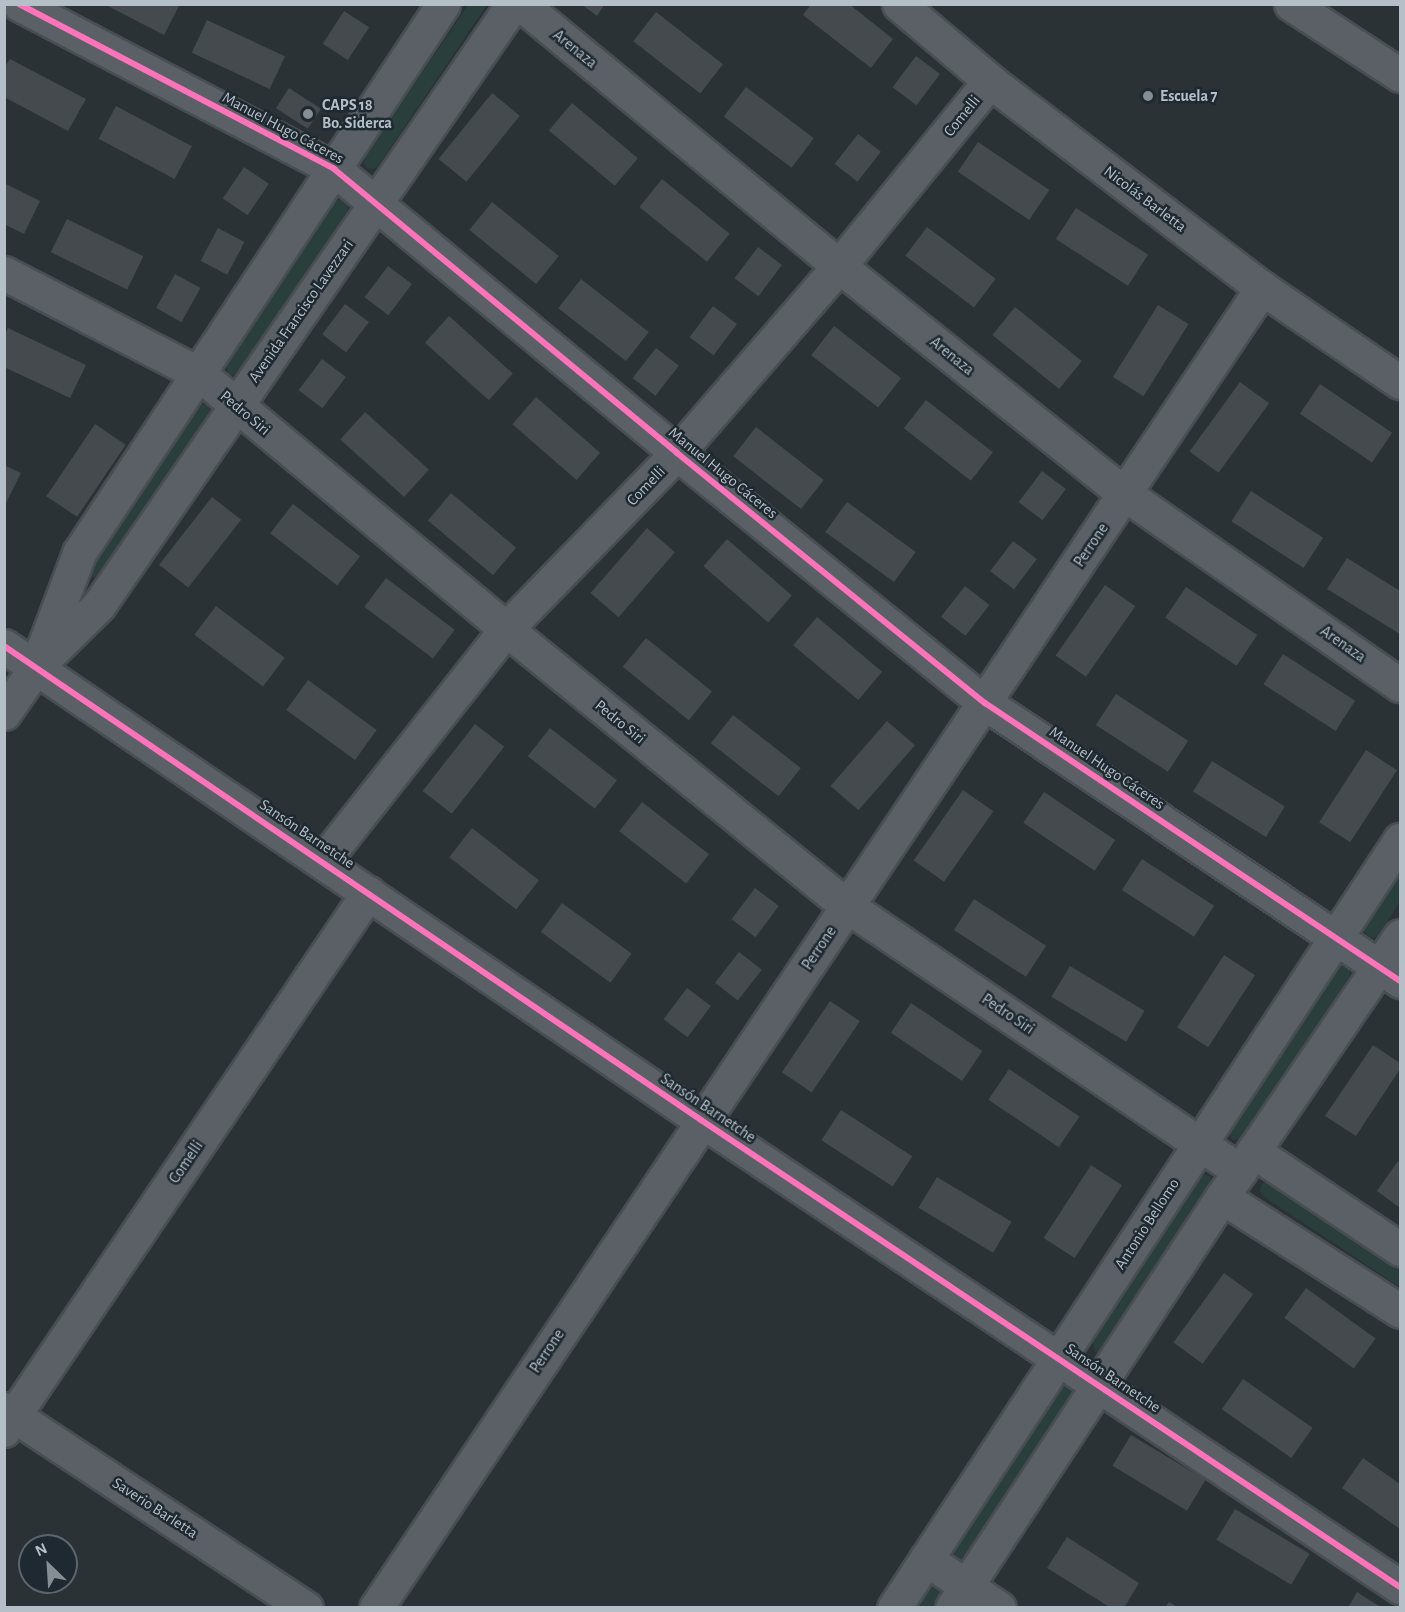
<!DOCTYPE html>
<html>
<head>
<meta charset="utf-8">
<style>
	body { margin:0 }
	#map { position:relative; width:1405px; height:1612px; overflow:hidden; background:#2a3236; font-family:"Alegreya Sans",sans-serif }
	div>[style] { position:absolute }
	.green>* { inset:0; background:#2a3f3c }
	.building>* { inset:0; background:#444a4e; transform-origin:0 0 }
	.roads { filter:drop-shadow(2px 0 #484e51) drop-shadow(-2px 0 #484e51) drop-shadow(0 2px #484e51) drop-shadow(0 -2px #484e51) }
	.minor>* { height:33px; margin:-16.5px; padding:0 16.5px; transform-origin:16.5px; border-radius:16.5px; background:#5a6065 }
	.tertiary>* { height:33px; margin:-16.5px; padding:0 16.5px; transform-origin:16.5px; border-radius:16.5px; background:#5a6065 }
	.cycleway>* { height:6px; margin:-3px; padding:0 3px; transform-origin:3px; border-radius:3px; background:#fb73b8 }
	.dots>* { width:16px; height:16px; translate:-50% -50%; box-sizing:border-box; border:3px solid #1e2931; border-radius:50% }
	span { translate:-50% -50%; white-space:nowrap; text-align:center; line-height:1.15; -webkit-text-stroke:5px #1e2931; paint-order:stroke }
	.street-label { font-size:16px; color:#b5bfc7 }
	.poi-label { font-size:16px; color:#b5bfc7; font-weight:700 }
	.left { translate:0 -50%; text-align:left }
	.frame { position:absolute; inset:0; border:6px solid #b5bfc7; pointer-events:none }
	.north { position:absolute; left:18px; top:1534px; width:60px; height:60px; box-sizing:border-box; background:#1e2931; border:2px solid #5a656d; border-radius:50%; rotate:335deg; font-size:16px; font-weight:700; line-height:24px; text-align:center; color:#b5bfc7 }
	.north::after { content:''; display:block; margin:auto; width:21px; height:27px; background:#848e94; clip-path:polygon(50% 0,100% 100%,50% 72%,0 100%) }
</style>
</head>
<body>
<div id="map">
	<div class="green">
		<i style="clip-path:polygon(468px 5px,487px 5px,378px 166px,373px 169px,367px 168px,364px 163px,365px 157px)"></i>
		<i style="clip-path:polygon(338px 200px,345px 201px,348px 205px,347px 212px,239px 371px,234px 375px,228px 374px,226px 362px,333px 203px)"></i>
		<i style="clip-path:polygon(201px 404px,207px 405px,210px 410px,209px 417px,101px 576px,90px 578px,87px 573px,89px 567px,196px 408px)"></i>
		<i style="clip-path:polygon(1400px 872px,1400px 901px,1379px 935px,1374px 938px,1368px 937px,1364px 932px,1365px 926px)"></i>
		<i style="clip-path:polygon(1342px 963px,1349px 964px,1350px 975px,1245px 1138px,1233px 1140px,1230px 1135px,1231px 1129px,1337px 966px)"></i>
		<i style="clip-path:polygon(1204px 1175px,1210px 1176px,1212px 1187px,1101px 1353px,1095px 1352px,1092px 1340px,1199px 1178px)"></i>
		<i style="clip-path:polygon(1266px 1182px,1272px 1183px,1400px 1268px,1400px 1287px,1263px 1196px,1260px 1191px,1261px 1185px)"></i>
		<i style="clip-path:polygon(1065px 1384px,1071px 1385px,1074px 1391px,1073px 1397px,968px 1559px,956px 1561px,954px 1550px)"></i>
		<i style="clip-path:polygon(931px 1587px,938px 1588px,941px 1594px,934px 1607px,915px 1608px)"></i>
	</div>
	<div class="building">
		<i style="clip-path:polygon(104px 4px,180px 4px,164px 35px)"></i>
		<i style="clip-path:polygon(581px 4px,605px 4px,597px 16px)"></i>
		<i style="clip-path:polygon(811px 4px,849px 4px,893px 39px,871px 68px,803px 15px)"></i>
		<i style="left:344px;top:11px;width:30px;height:39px;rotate:33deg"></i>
		<i style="left:656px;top:12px;width:85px;height:37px;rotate:38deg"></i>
		<i style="left:207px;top:20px;width:86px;height:36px;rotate:25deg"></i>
		<i style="left:916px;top:56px;width:30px;height:39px;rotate:37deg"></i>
		<i style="clip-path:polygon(10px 59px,86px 99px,68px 131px,4px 97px,4px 68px)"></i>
		<i style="left:746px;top:87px;width:85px;height:37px;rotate:37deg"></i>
		<i style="left:289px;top:88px;width:38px;height:24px;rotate:33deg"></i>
		<i style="left:492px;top:93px;width:36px;height:85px;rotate:39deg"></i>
		<i style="left:572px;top:103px;width:86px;height:36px;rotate:40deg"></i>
		<i style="left:116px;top:106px;width:86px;height:37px;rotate:28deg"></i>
		<i style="left:858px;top:134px;width:29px;height:38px;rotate:38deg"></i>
		<i style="left:978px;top:142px;width:86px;height:36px;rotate:34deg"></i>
		<i style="left:244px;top:167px;width:30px;height:38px;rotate:34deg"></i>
		<i style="left:662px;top:179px;width:87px;height:36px;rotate:39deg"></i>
		<i style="clip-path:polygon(4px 183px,40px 201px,24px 234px,4px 224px)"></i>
		<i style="left:492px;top:202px;width:86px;height:36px;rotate:39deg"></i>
		<i style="left:1076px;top:208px;width:86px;height:37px;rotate:33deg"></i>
		<i style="left:67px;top:219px;width:85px;height:37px;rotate:26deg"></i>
		<i style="left:927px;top:227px;width:86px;height:36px;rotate:37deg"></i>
		<i style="left:218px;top:228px;width:30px;height:37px;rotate:28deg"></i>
		<i style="left:758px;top:247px;width:30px;height:39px;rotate:37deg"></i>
		<i style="left:388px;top:266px;width:30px;height:39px;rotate:37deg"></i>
		<i style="left:175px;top:274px;width:29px;height:39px;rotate:29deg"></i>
		<i style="left:581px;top:279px;width:86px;height:37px;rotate:38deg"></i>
		<i style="left:345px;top:304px;width:30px;height:38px;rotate:37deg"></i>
		<i style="left:1158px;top:305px;width:36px;height:85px;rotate:32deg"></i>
		<i style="left:713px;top:306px;width:30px;height:39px;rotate:37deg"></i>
		<i style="left:1015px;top:307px;width:86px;height:36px;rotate:39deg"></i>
		<i style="left:449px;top:316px;width:86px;height:36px;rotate:42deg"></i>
		<i style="left:834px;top:326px;width:85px;height:37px;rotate:38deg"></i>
		<i style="clip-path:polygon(8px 328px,86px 365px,70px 398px,4px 367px,4px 336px)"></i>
		<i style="left:656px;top:348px;width:29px;height:38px;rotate:38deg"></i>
		<i style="left:322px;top:359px;width:30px;height:39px;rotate:37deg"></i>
		<i style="left:1240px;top:382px;width:36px;height:86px;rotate:36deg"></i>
		<i style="left:1320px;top:384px;width:87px;height:36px;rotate:34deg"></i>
		<i style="left:536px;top:397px;width:85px;height:36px;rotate:41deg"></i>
		<i style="left:926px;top:400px;width:85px;height:36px;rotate:38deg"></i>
		<i style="left:365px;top:412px;width:86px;height:37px;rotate:42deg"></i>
		<i style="left:95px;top:424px;width:37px;height:87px;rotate:34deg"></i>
		<i style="left:756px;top:427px;width:86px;height:37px;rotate:38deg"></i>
		<i style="clip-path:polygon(4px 465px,21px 473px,4px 507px)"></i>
		<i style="left:1042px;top:471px;width:30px;height:39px;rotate:37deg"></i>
		<i style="left:1251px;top:491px;width:86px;height:36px;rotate:33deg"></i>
		<i style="left:451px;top:493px;width:85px;height:36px;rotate:40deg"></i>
		<i style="left:212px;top:497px;width:37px;height:86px;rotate:38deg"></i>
		<i style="left:847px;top:502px;width:85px;height:37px;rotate:36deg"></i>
		<i style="left:293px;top:504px;width:85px;height:37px;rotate:38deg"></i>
		<i style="left:647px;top:528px;width:37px;height:86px;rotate:41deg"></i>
		<i style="left:727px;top:539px;width:86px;height:36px;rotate:41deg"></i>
		<i style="left:1013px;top:541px;width:30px;height:38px;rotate:37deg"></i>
		<i style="clip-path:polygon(1347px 558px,1400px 591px,1400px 634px,1327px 589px)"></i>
		<i style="left:386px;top:578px;width:86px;height:36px;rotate:37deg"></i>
		<i style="left:1105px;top:585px;width:37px;height:86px;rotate:35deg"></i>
		<i style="left:965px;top:586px;width:31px;height:39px;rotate:38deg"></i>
		<i style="left:1186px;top:587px;width:86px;height:37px;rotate:34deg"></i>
		<i style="left:216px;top:606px;width:86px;height:36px;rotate:37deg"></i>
		<i style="left:817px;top:617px;width:85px;height:37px;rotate:40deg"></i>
		<i style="left:646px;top:638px;width:85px;height:37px;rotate:39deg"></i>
		<i style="left:1283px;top:654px;width:86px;height:36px;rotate:33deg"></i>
		<i style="left:308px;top:680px;width:85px;height:37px;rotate:36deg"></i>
		<i style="left:1116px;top:694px;width:86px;height:37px;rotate:33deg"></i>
		<i style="left:733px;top:715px;width:86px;height:36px;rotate:38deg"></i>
		<i style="left:887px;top:721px;width:37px;height:86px;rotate:41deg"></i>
		<i style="left:475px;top:724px;width:37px;height:85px;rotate:38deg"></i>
		<i style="left:550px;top:728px;width:85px;height:36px;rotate:38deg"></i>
		<i style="left:1366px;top:750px;width:37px;height:86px;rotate:33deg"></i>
		<i style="left:1212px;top:761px;width:86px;height:36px;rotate:32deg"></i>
		<i style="left:963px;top:790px;width:37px;height:86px;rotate:35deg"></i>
		<i style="left:1044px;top:792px;width:86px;height:37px;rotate:34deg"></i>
		<i style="left:642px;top:802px;width:85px;height:37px;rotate:38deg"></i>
		<i style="left:472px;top:828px;width:85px;height:37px;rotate:38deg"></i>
		<i style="left:1142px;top:859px;width:86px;height:37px;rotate:33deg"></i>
		<i style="left:755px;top:888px;width:30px;height:39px;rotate:37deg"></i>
		<i style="left:974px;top:899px;width:86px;height:37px;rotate:33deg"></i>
		<i style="left:562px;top:903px;width:86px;height:36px;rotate:36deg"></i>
		<i style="left:739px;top:952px;width:29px;height:39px;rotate:38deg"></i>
		<i style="left:1224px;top:955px;width:37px;height:86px;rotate:33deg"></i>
		<i style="left:1070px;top:966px;width:87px;height:36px;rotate:31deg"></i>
		<i style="left:687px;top:988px;width:30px;height:39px;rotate:37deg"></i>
		<i style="left:830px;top:1001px;width:36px;height:86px;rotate:34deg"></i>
		<i style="left:911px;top:1003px;width:86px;height:36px;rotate:34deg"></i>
		<i style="clip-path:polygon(1373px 1045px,1400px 1063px,1400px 1069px,1356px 1136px,1325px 1116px)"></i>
		<i style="left:1009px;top:1069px;width:85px;height:37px;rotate:34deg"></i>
		<i style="left:841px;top:1110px;width:85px;height:36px;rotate:33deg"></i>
		<i style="clip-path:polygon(1398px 1161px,1400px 1163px,1400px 1208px,1377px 1191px)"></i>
		<i style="left:1091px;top:1165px;width:37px;height:87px;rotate:33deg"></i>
		<i style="left:937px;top:1177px;width:87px;height:36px;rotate:31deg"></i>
		<i style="left:1224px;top:1273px;width:36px;height:86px;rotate:36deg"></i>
		<i style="left:1306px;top:1288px;width:86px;height:37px;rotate:36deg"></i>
		<i style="left:1243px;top:1379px;width:85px;height:37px;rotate:35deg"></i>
		<i style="left:1131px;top:1435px;width:87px;height:36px;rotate:31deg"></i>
		<i style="clip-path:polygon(1363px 1458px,1400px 1484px,1400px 1529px,1342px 1488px)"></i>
		<i style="left:1235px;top:1509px;width:87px;height:36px;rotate:31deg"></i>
		<i style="clip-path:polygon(1067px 1537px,1139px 1583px,1124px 1608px,1111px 1608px,1047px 1568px)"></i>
		<i style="clip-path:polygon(1357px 1592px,1382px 1608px,1348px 1608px)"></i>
		<i style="clip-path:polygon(1169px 1602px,1179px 1608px,1165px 1608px)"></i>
	</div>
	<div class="roads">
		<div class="minor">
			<i style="left:19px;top:4px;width:356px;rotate:27.6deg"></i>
			<i style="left:334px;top:169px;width:445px;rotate:39.6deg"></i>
			<i style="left:677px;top:453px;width:397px;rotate:39.1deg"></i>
			<i style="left:985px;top:703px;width:500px;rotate:33.8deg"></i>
			<i style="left:521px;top:4px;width:412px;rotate:39.5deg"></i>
			<i style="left:839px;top:266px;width:366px;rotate:38.6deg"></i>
			<i style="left:1125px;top:494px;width:335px;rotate:34.8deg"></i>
			<i style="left:899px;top:4px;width:119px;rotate:40.2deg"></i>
			<i style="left:990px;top:81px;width:342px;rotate:37.3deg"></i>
			<i style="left:1262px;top:288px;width:167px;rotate:34.3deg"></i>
			<i style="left:4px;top:273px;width:218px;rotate:27.3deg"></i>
			<i style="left:198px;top:373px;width:400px;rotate:39.7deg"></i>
			<i style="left:506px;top:629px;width:439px;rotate:39.1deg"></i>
			<i style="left:847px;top:906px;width:474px;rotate:34deg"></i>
			<i style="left:4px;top:646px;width:843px;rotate:34.22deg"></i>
			<i style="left:701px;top:1120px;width:841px;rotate:33.75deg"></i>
			<i style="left:40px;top:657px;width:111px;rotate:-69.4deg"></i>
			<i style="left:79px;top:553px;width:659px;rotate:-56.45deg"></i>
			<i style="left:4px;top:713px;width:56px;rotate:-55.2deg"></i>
			<i style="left:36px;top:667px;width:88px;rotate:-44.5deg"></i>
			<i style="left:99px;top:605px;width:730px;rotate:-55.44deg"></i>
			<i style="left:323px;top:861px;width:295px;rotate:-51.7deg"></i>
			<i style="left:506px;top:629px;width:245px;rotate:-45.8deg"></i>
			<i style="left:677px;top:453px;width:247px;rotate:-49.1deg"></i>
			<i style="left:839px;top:266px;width:239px;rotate:-50.8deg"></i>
			<i style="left:1253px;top:1151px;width:177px;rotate:33.7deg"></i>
			<i style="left:1222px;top:1197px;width:211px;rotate:32.6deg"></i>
			<i style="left:4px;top:1409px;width:362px;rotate:33.4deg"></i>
			<i style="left:4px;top:1430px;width:649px;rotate:-55.87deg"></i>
			<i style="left:926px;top:1559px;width:88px;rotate:33.9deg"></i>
			<i style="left:376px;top:1608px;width:1590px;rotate:-56.13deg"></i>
		</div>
		<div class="tertiary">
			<i style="left:1291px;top:4px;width:130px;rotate:33.1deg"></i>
			<i style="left:894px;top:1608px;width:920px;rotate:-56.62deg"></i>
			<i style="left:952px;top:1608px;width:492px;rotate:-56.7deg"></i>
			<i style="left:1222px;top:1197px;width:316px;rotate:-55.7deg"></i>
		</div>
	</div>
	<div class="cycleway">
		<i style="left:19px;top:4px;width:356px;rotate:27.6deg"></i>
		<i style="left:334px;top:169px;width:445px;rotate:39.6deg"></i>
		<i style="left:677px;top:453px;width:397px;rotate:39.1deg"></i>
		<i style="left:985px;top:703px;width:500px;rotate:33.8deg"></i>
		<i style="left:4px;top:646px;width:843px;rotate:34.22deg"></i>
		<i style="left:701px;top:1120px;width:841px;rotate:33.75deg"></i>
	</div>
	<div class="dots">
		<i style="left:1148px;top:96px;background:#848e94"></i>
		<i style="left:308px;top:114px;background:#848e94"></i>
	</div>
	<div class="street-label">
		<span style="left:575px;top:49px;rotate:39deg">Arenaza</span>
		<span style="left:962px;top:116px;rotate:-51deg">Comelli</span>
		<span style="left:283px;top:128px;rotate:28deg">Manuel Hugo Cáceres</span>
		<span style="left:1145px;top:199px;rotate:37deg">Nicolás Barletta</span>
		<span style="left:301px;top:311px;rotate:-55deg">Avenida Francisco Lavezzari</span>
		<span style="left:952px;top:356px;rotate:39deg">Arenaza</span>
		<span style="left:245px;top:413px;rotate:40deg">Pedro Siri</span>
		<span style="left:723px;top:473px;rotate:39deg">Manuel Hugo Cáceres</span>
		<span style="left:646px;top:486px;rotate:-46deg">Comelli</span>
		<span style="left:1091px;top:545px;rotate:-56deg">Perrone</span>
		<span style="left:1343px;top:644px;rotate:35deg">Arenaza</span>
		<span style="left:620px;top:722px;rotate:39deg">Pedro Siri</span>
		<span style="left:1107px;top:768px;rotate:34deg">Manuel Hugo Cáceres</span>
		<span style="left:307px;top:834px;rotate:34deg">Sansón Barnetche</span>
		<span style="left:819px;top:948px;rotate:-56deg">Perrone</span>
		<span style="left:1008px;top:1014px;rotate:34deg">Pedro Siri</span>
		<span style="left:708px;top:1108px;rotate:34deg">Sansón Barnetche</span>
		<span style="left:186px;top:1162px;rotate:-56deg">Comelli</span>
		<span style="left:1147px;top:1224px;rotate:-57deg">Antonio Bellomo</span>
		<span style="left:547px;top:1351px;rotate:-56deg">Perrone</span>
		<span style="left:1113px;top:1378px;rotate:34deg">Sansón Barnetche</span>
		<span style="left:155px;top:1508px;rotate:33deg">Saverio Barletta</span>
	</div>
	<div class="poi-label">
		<span class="left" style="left:1160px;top:96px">Escuela 7</span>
		<span class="left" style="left:322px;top:114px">CAPS 18<br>Bo. Siderca</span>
	</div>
	<div class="frame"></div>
	<div class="north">N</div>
</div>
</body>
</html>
